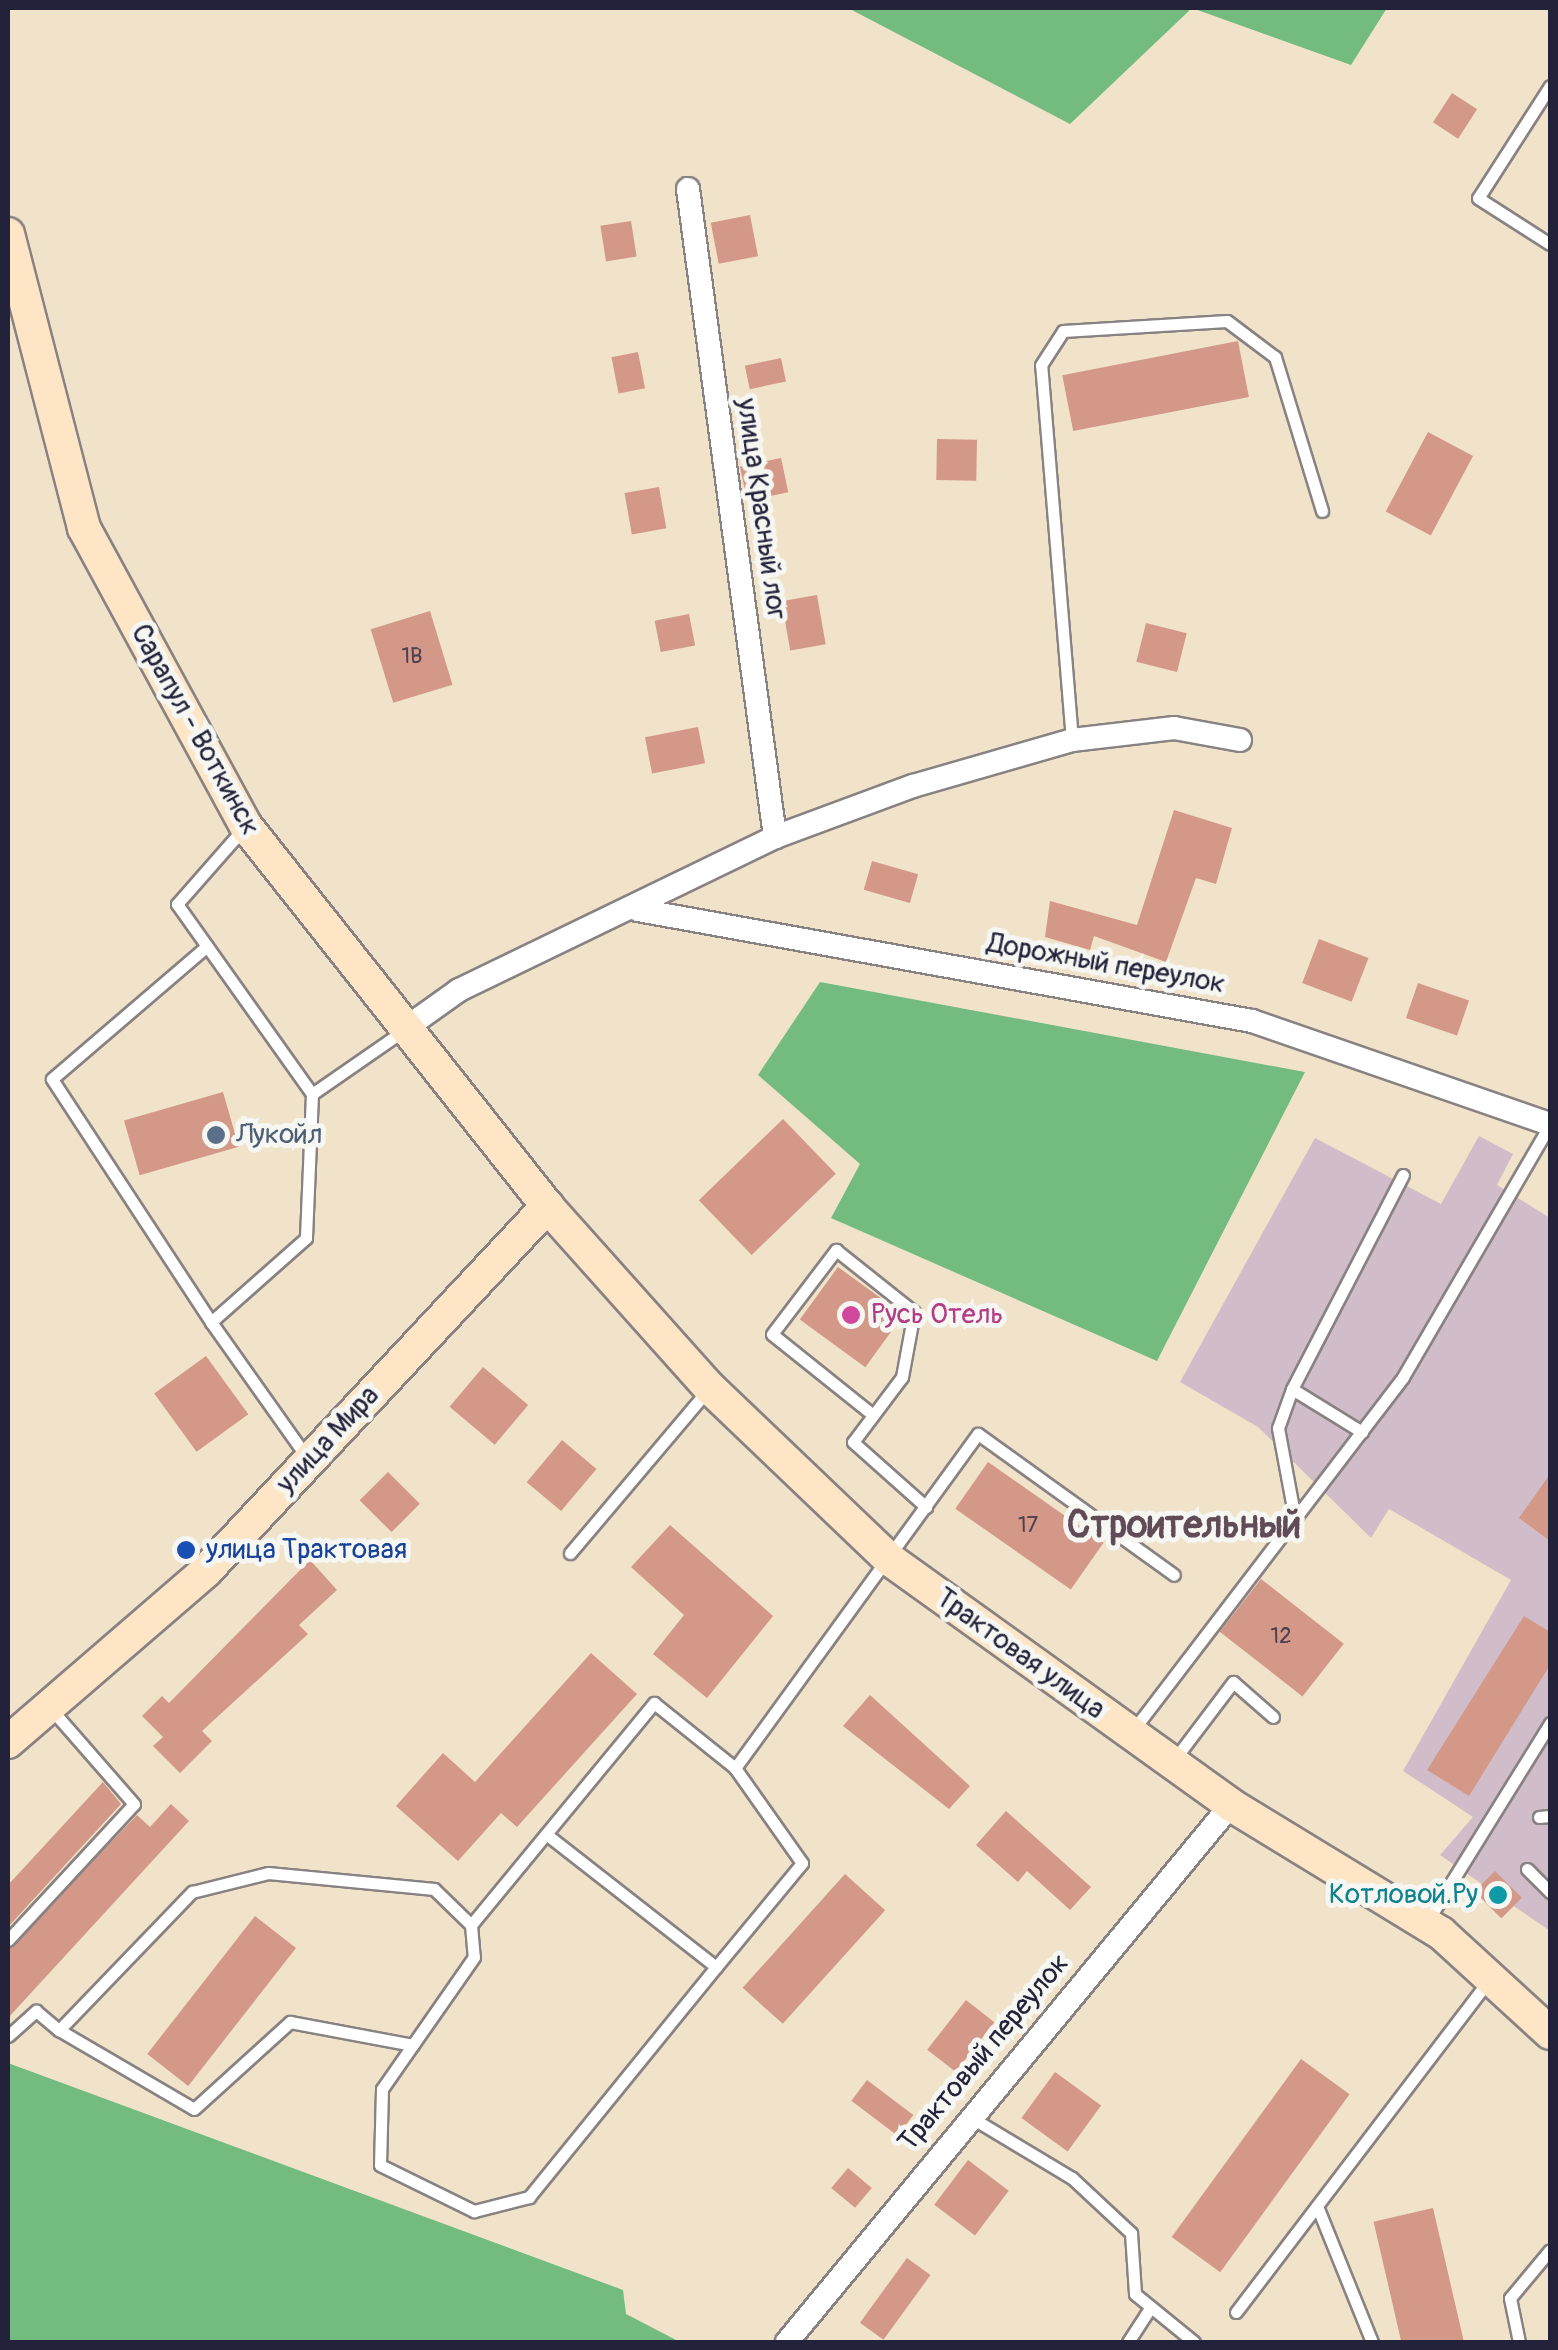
<!DOCTYPE html>
<html>
<head>
<meta charset="utf-8">
<style>
	body { margin:0 }
	#map { position:relative; width:1558px; height:2350px; overflow:hidden; background:#f0e3c9; font-family:Pangolin,sans-serif }
	div>[style] { position:absolute }
	.industrial>* { inset:0; background:#d1bdc9 }
	.forest>* { inset:0; background:#74bb80 }
	.building>* { inset:0; background:#d39887; transform-origin:0 0 }
	.roads { filter:drop-shadow(2px 0 #898282) drop-shadow(-2px 0 #898282) drop-shadow(0 2px #898282) drop-shadow(0 -2px #898282) }
	.service>* { height:11px; margin:-5.5px; padding:0 5.5px; transform-origin:5.5px; border-radius:5.5px; background:#fff }
	.minor>* { height:22px; margin:-11px; padding:0 11px; transform-origin:11px; border-radius:11px; background:#fff }
	.secondary>* { height:32px; margin:-16px; padding:0 16px; transform-origin:16px; border-radius:16px; background:#fde5c5 }
	.dots>* { width:28px; height:28px; translate:-50% -50%; box-sizing:border-box; border:5px solid #f6f6f2; border-radius:50% }
	span { translate:-50% -50%; white-space:nowrap; text-align:center; line-height:1.15; -webkit-text-stroke:10px #f6f6f2; paint-order:stroke }
	.number-label { font-size:22px; color:#4e404e }
	.number-label span { -webkit-text-stroke-width:0 }
	.street-label { font-size:28px; color:#22223b }
	.service-label { font-size:28px; color:#4e5e75 }
	.left { translate:0 -50%; text-align:left }
	.hotel-label { font-size:28px; color:#b23c85 }
	.transit-label { font-size:28px; color:#164399 }
	.culture-label { font-size:28px; color:#0d838f }
	.right { translate:-100% -50%; text-align:right }
	.district-label { font-size:38px; color:#604b56; font-weight:700 }
	.frame { position:absolute; inset:0; border:10px solid #22223b; pointer-events:none }
</style>
</head>
<body>
<div id="map">
	<div class="industrial">
		<i style="clip-path:polygon(1479px 1136px,1513px 1154px,1497px 1185px,1550px 1218px,1550px 1931px,1440px 1855px,1473px 1817px,1403px 1771px,1511px 1580px,1389px 1509px,1371px 1538px,1258px 1427px,1180px 1382px,1315px 1138px,1441px 1204px)"></i>
	</div>
	<div class="forest">
		<i style="clip-path:polygon(848px 8px,1387px 8px,1351px 65px,1192px 8px,1070px 124px)"></i>
		<i style="clip-path:polygon(820px 982px,1305px 1072px,1157px 1361px,831px 1218px,860px 1164px,758px 1075px)"></i>
		<i style="clip-path:polygon(8px 2063px,623px 2290px,626px 2314px,680px 2342px,8px 2342px)"></i>
	</div>
	<div class="building">
		<i style="left:1452px;top:93px;width:30px;height:35px;rotate:33deg"></i>
		<i style="left:750px;top:215px;width:42px;height:40px;rotate:79deg"></i>
		<i style="left:631px;top:221px;width:36px;height:31px;rotate:81deg"></i>
		<i style="left:1238px;top:341px;width:57px;height:179px;rotate:79deg"></i>
		<i style="left:638px;top:352px;width:37px;height:27px;rotate:79deg"></i>
		<i style="left:781px;top:358px;width:24px;height:37px;rotate:78deg"></i>
		<i style="left:1428px;top:432px;width:51px;height:90px;rotate:28deg"></i>
		<i style="left:937px;top:439px;width:40px;height:41px;rotate:1deg"></i>
		<i style="left:781px;top:458px;width:35px;height:42px;rotate:78deg"></i>
		<i style="left:659px;top:487px;width:42px;height:35px;rotate:80deg"></i>
		<i style="left:817px;top:595px;width:50px;height:36px;rotate:80deg"></i>
		<i style="left:430px;top:611px;width:77px;height:62px;rotate:73deg"></i>
		<i style="left:689px;top:614px;width:32px;height:35px;rotate:79deg"></i>
		<i style="left:1146px;top:623px;width:42px;height:40px;rotate:14deg"></i>
		<i style="left:698px;top:727px;width:37px;height:54px;rotate:79deg"></i>
		<i style="clip-path:polygon(1174px 810px,1232px 828px,1216px 884px,1196px 878px,1166px 962px,1094px 936px,1090px 950px,1045px 937px,1050px 901px,1137px 925px)"></i>
		<i style="left:872px;top:861px;width:48px;height:30px;rotate:16deg"></i>
		<i style="left:1319px;top:939px;width:53px;height:47px;rotate:21deg"></i>
		<i style="left:1418px;top:983px;width:54px;height:37px;rotate:19deg"></i>
		<i style="left:223px;top:1092px;width:57px;height:103px;rotate:74deg"></i>
		<i style="left:783px;top:1119px;width:76px;height:117px;rotate:46deg"></i>
		<i style="left:838px;top:1267px;width:81px;height:65px;rotate:36deg"></i>
		<i style="left:206px;top:1356px;width:72px;height:64px;rotate:54deg"></i>
		<i style="left:483px;top:1367px;width:59px;height:52px;rotate:40deg"></i>
		<i style="left:562px;top:1440px;width:45px;height:55px;rotate:40deg"></i>
		<i style="left:988px;top:1462px;width:141px;height:57px;rotate:35deg"></i>
		<i style="left:388px;top:1472px;width:45px;height:40px;rotate:45deg"></i>
		<i style="clip-path:polygon(1550px 1474px,1550px 1541px,1519px 1518px)"></i>
		<i style="clip-path:polygon(670px 1525px,773px 1616px,707px 1698px,653px 1654px,684px 1615px,631px 1567px)"></i>
		<i style="clip-path:polygon(310px 1560px,337px 1590px,299px 1625px,308px 1634px,202px 1731px,212px 1741px,180px 1773px,153px 1746px,163px 1737px,142px 1716px,162px 1696px,169px 1703px)"></i>
		<i style="left:1261px;top:1579px;width:105px;height:67px;rotate:38deg"></i>
		<i style="clip-path:polygon(1524px 1616px,1550px 1632px,1550px 1665px,1469px 1796px,1427px 1770px)"></i>
		<i style="clip-path:polygon(591px 1653px,637px 1694px,517px 1827px,501px 1813px,458px 1861px,396px 1806px,443px 1753px,475px 1782px)"></i>
		<i style="clip-path:polygon(870px 1695px,970px 1786px,949px 1809px,843px 1726px)"></i>
		<i style="clip-path:polygon(103px 1782px,121px 1804px,8px 1927px,8px 1885px)"></i>
		<i style="clip-path:polygon(171px 1804px,189px 1821px,8px 2018px,8px 1949px,137px 1815px,150px 1827px)"></i>
		<i style="clip-path:polygon(1006px 1811px,1091px 1887px,1070px 1910px,1027px 1871px,1018px 1882px,976px 1845px)"></i>
		<i style="left:1495px;top:1871px;width:38px;height:29px;rotate:45deg"></i>
		<i style="left:845px;top:1874px;width:54px;height:153px;rotate:42deg"></i>
		<i style="left:255px;top:1916px;width:52px;height:175px;rotate:38deg"></i>
		<i style="left:966px;top:2000px;width:36px;height:63px;rotate:38deg"></i>
		<i style="left:1301px;top:2059px;width:60px;height:220px;rotate:36deg"></i>
		<i style="left:1055px;top:2072px;width:57px;height:57px;rotate:36deg"></i>
		<i style="left:867px;top:2080px;width:58px;height:26px;rotate:37deg"></i>
		<i style="left:968px;top:2160px;width:51px;height:56px;rotate:37deg"></i>
		<i style="left:848px;top:2168px;width:31px;height:26px;rotate:40deg"></i>
		<i style="left:1433px;top:2208px;width:138px;height:61px;rotate:77deg"></i>
		<i style="left:907px;top:2258px;width:29px;height:80px;rotate:36deg"></i>
	</div>
	<div class="roads">
		<div class="service">
			<i style="left:1550px;top:86px;width:133px;rotate:122.7deg"></i>
			<i style="left:1478px;top:198px;width:85px;rotate:32.6deg"></i>
			<i style="left:1072px;top:740px;width:376px;rotate:-94.7deg"></i>
			<i style="left:1041px;top:365px;width:40px;rotate:-57.1deg"></i>
			<i style="left:1063px;top:331px;width:164px;rotate:-3.5deg"></i>
			<i style="left:1227px;top:321px;width:60px;rotate:36.9deg"></i>
			<i style="left:1275px;top:357px;width:161px;rotate:73deg"></i>
			<i style="left:243px;top:829px;width:100px;rotate:131.3deg"></i>
			<i style="left:177px;top:904px;width:233px;rotate:54.6deg"></i>
			<i style="left:312px;top:1094px;width:144px;rotate:92.4deg"></i>
			<i style="left:306px;top:1238px;width:127px;rotate:138.5deg"></i>
			<i style="left:211px;top:1322px;width:168px;rotate:54.7deg"></i>
			<i style="left:207px;top:946px;width:204px;rotate:139.4deg"></i>
			<i style="left:52px;top:1079px;width:290px;rotate:56.8deg"></i>
			<i style="left:312px;top:1094px;width:111px;rotate:-34.7deg"></i>
			<i style="left:1292px;top:1389px;width:41px;rotate:109.7deg"></i>
			<i style="left:1278px;top:1428px;width:93px;rotate:79.4deg"></i>
			<i style="left:873px;top:1415px;width:129px;rotate:-141.3deg"></i>
			<i style="left:772px;top:1334px;width:106px;rotate:-52.7deg"></i>
			<i style="left:836px;top:1250px;width:100px;rotate:38.5deg"></i>
			<i style="left:914px;top:1312px;width:66px;rotate:100.5deg"></i>
			<i style="left:902px;top:1377px;width:81px;rotate:127deg"></i>
			<i style="left:853px;top:1442px;width:98px;rotate:41.7deg"></i>
			<i style="left:1362px;top:1432px;width:82px;rotate:-148.4deg"></i>
			<i style="left:1292px;top:1389px;width:241px;rotate:-62.6deg"></i>
			<i style="left:570px;top:1553px;width:212px;rotate:-49.8deg"></i>
			<i style="left:1134px;top:1729px;width:443px;rotate:-52.6deg"></i>
			<i style="left:1403px;top:1377px;width:293px;rotate:-59.8deg"></i>
			<i style="left:1174px;top:1760px;width:98px;rotate:-52.9deg"></i>
			<i style="left:1233px;top:1682px;width:53px;rotate:41.2deg"></i>
			<i style="left:1539px;top:1817px;width:11px;rotate:-5deg"></i>
			<i style="left:546px;top:1834px;width:216px;rotate:38deg"></i>
			<i style="left:716px;top:1967px;width:135px;rotate:-50.4deg"></i>
			<i style="left:802px;top:1863px;width:116px;rotate:-125.2deg"></i>
			<i style="left:1527px;top:1869px;width:33px;rotate:45deg"></i>
			<i style="left:1428px;top:1920px;width:232px;rotate:-58.2deg"></i>
			<i style="left:471px;top:1925px;width:288px;rotate:-50.5deg"></i>
			<i style="left:654px;top:1703px;width:104px;rotate:38.7deg"></i>
			<i style="left:735px;top:1768px;width:413px;rotate:-54deg"></i>
			<i style="left:978px;top:1434px;width:241px;rotate:35.7deg"></i>
			<i style="left:8px;top:1940px;width:185px;rotate:-47.2deg"></i>
			<i style="left:134px;top:1804px;width:125px;rotate:-131.1deg"></i>
			<i style="left:59px;top:2030px;width:156px;rotate:30.3deg"></i>
			<i style="left:194px;top:2109px;width:130px;rotate:-42.2deg"></i>
			<i style="left:290px;top:2022px;width:125px;rotate:10.6deg"></i>
			<i style="left:8px;top:2036px;width:38px;rotate:-42deg"></i>
			<i style="left:36px;top:2011px;width:30px;rotate:40deg"></i>
			<i style="left:59px;top:2030px;width:192px;rotate:-46.1deg"></i>
			<i style="left:192px;top:1892px;width:78px;rotate:-14deg"></i>
			<i style="left:268px;top:1873px;width:167px;rotate:5.5deg"></i>
			<i style="left:434px;top:1889px;width:52px;rotate:44.2deg"></i>
			<i style="left:471px;top:1925px;width:32px;rotate:85deg"></i>
			<i style="left:474px;top:1957px;width:161px;rotate:124.9deg"></i>
			<i style="left:382px;top:2089px;width:76px;rotate:91.5deg"></i>
			<i style="left:380px;top:2165px;width:105px;rotate:26.1deg"></i>
			<i style="left:474px;top:2211px;width:57px;rotate:-14.3deg"></i>
			<i style="left:529px;top:2197px;width:296px;rotate:-50.9deg"></i>
			<i style="left:972px;top:2118px;width:117px;rotate:31deg"></i>
			<i style="left:1072px;top:2178px;width:81px;rotate:43deg"></i>
			<i style="left:1131px;top:2233px;width:61px;rotate:86.2deg"></i>
			<i style="left:1135px;top:2294px;width:76px;rotate:39.1deg"></i>
			<i style="left:1317px;top:2206px;width:147px;rotate:68deg"></i>
			<i style="left:1236px;top:2312px;width:416px;rotate:-52.7deg"></i>
			<i style="left:1128px;top:2342px;width:37px;rotate:-57deg"></i>
			<i style="left:1519px;top:2342px;width:45px;rotate:-101.6deg"></i>
			<i style="left:1510px;top:2298px;width:62px;rotate:-50.2deg"></i>
		</div>
		<div class="minor">
			<i style="left:688px;top:189px;width:654px;rotate:82.35deg"></i>
			<i style="left:638px;top:910px;width:624px;rotate:10.25deg"></i>
			<i style="left:1252px;top:1021px;width:315px;rotate:19.1deg"></i>
			<i style="left:403px;top:1030px;width:69px;rotate:-35.5deg"></i>
			<i style="left:459px;top:990px;width:351px;rotate:-25.8deg"></i>
			<i style="left:775px;top:837px;width:147px;rotate:-20.3deg"></i>
			<i style="left:913px;top:786px;width:166px;rotate:-16.1deg"></i>
			<i style="left:1072px;top:740px;width:103px;rotate:-6.7deg"></i>
			<i style="left:1174px;top:728px;width:67px;rotate:10.3deg"></i>
			<i style="left:787px;top:2342px;width:697px;rotate:-50.42deg"></i>
		</div>
		<div class="secondary">
			<i style="left:8px;top:234px;width:304px;rotate:75.5deg"></i>
			<i style="left:84px;top:528px;width:339px;rotate:61.5deg"></i>
			<i style="left:246px;top:826px;width:485px;rotate:51.6deg"></i>
			<i style="left:547px;top:1206px;width:244px;rotate:48.2deg"></i>
			<i style="left:710px;top:1388px;width:248px;rotate:43.7deg"></i>
			<i style="left:889px;top:1559px;width:421px;rotate:35.7deg"></i>
			<i style="left:1231px;top:1805px;width:246px;rotate:31.4deg"></i>
			<i style="left:1441px;top:1933px;width:148px;rotate:42.5deg"></i>
			<i style="left:8px;top:1742px;width:262px;rotate:-40.8deg"></i>
			<i style="left:206px;top:1571px;width:500px;rotate:-46.9deg"></i>
		</div>
	</div>
	<div class="dots">
		<i style="left:216px;top:1135px;background:#5c6f8a"></i>
		<i style="left:851px;top:1315px;background:#d1479c"></i>
		<i style="left:186px;top:1550px;background:#1a4fb4"></i>
		<i style="left:1498px;top:1895px;background:#0f9aa8"></i>
	</div>
	<div class="number-label">
		<span style="left:412px;top:657px">1В</span>
		<span style="left:1028px;top:1526px">17</span>
		<span style="left:1281px;top:1637px">12</span>
	</div>
	<div class="street-label">
		<span style="left:761px;top:509px;rotate:82deg">улица Красный лог</span>
		<span style="left:195px;top:730px;rotate:61deg">Сарапул - Воткинск</span>
		<span style="left:1106px;top:964px;rotate:10deg">Дорожный переулок</span>
		<span style="left:328px;top:1440px;rotate:-47deg">улица Мира</span>
		<span style="left:1020px;top:1654px;rotate:36deg">Трактовая улица</span>
		<span style="left:984px;top:2053px;rotate:-50deg">Трактовый переулок</span>
	</div>
	<div class="service-label">
		<span class="left" style="left:236px;top:1135px">Лукойл</span>
	</div>
	<div class="hotel-label">
		<span class="left" style="left:871px;top:1315px">Русь Отель</span>
	</div>
	<div class="transit-label">
		<span class="left" style="left:206px;top:1550px">улица Трактовая</span>
	</div>
	<div class="culture-label">
		<span class="right" style="left:1478px;top:1895px">Котловой.Ру</span>
	</div>
	<div class="district-label">
		<span style="left:1184px;top:1526px">Строительный</span>
	</div>
	<div class="frame"></div>
</div>
</body>
</html>
